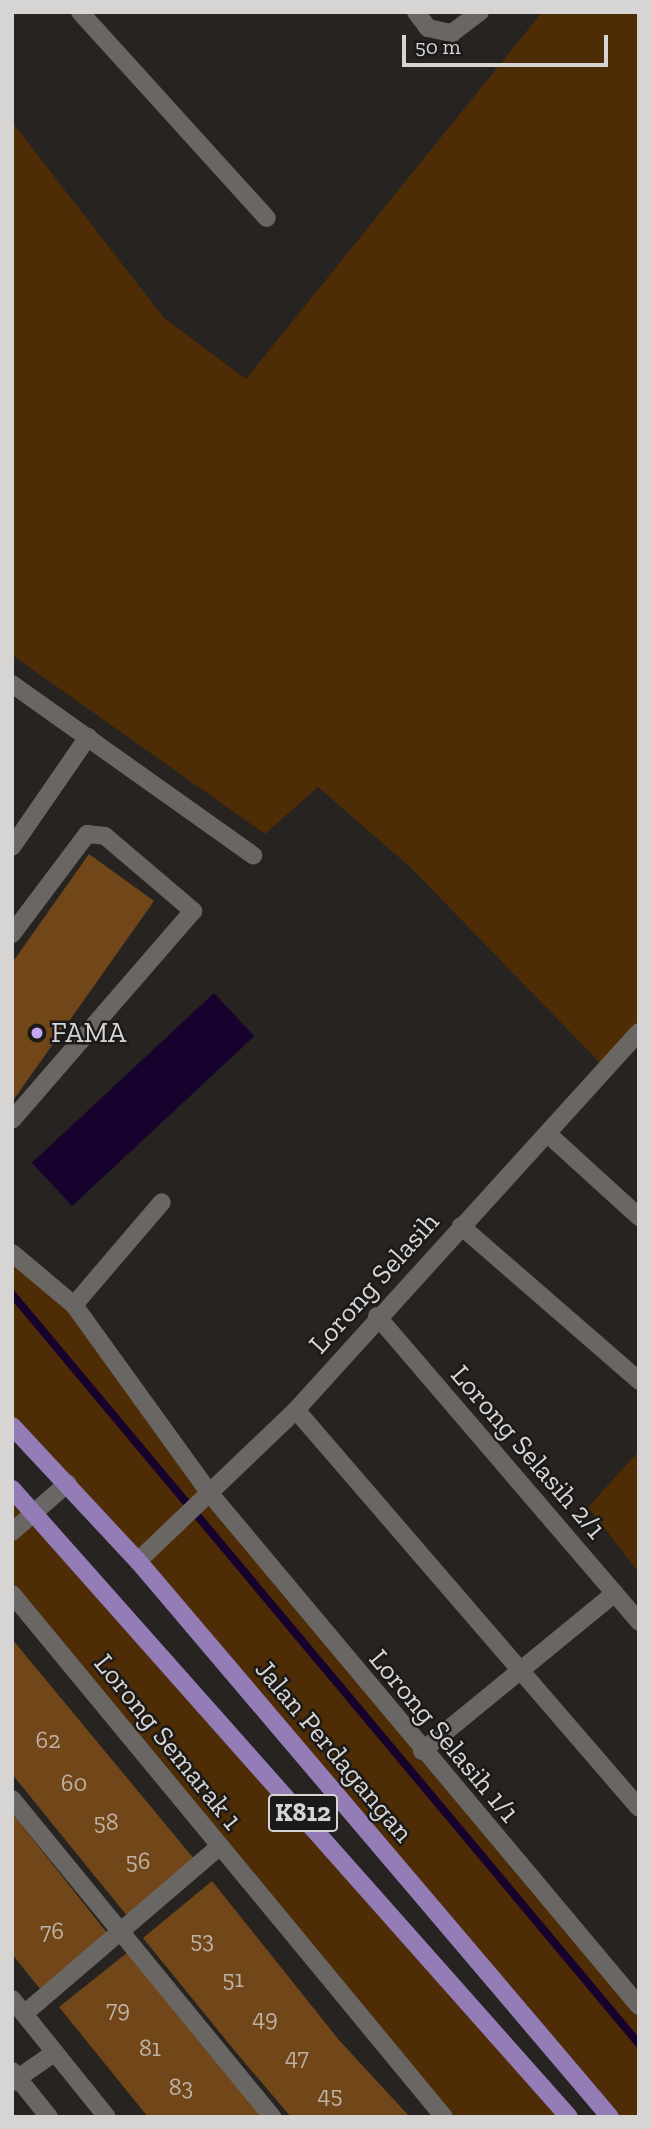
<!DOCTYPE html>
<html>
<head>
<meta charset="utf-8">
<style>
	body { margin:0 }
	#map { position:relative; width:651px; height:2129px; overflow:hidden; background:#262321; font-family:"Zilla Slab",serif }
	div>[style] { position:absolute }
	.green>* { inset:0; background:#4d2c06 }
	.water>* { inset:0; background:#16022d; transform-origin:0 0 }
	.stream>* { height:8px; margin:-4px; padding:0 4px; transform-origin:4px; border-radius:4px; background:#16022d }
	.building>* { inset:0; background:#714618 }
	.minor>* { height:18px; margin:-9px; padding:0 9px; transform-origin:9px; border-radius:9px; background:#696664 }
	.major>* { height:18px; margin:-9px; padding:0 9px; transform-origin:9px; border-radius:9px; background:#947cb7 }
	.dots>* { width:19px; height:19px; translate:-50% -50%; box-sizing:border-box; border:4px solid #1c1a18; border-radius:50% }
	span { translate:-50% -50%; white-space:nowrap; text-align:center; line-height:1.15; -webkit-text-stroke:5px #1c1a18; paint-order:stroke }
	.number-label { font-size:24px; color:#beb1a5 }
	.number-label span { -webkit-text-stroke-width:0 }
	.shield-label span { padding:2px 5px; background:#1c1a18; border:2px solid; border-radius:5px; -webkit-text-stroke-width:0 }
	.shield-label { font-size:26px; color:#d7d5d4; font-weight:700 }
	.poi-label { font-size:28px; color:#d7d5d4 }
	.left { translate:0 -50%; text-align:left }
	.street-label { font-size:28px; color:#d7d5d4 }
	.frame { position:absolute; inset:0; border:14px solid #d7d5d4; pointer-events:none }
	.scale { position:absolute; left:402px; top:35px; width:206px; height:32px; box-sizing:border-box; border:4px solid #d7d5d4; border-top:0; padding-left:9px; font-size:21px; line-height:24px; white-space:nowrap; color:#d7d5d4; -webkit-text-stroke:5px #1c1a18; paint-order:stroke }
</style>
</head>
<body>
<div id="map">
	<div class="green">
		<i style="clip-path:polygon(542px 12px,639px 12px,639px 1031px,606px 1069px,410px 867px,318px 787px,265px 834px,12px 655px,12px 122px,164px 318px,246px 379px)"></i>
		<i style="clip-path:polygon(12px 1253px,74px 1305px,207px 1500px,639px 2006px,639px 2117px,610px 2117px,12px 1427px)"></i>
		<i style="clip-path:polygon(639px 1451px,639px 1573px,588px 1507px)"></i>
		<i style="clip-path:polygon(12px 1489px,569px 2117px,444px 2117px,12px 1594px)"></i>
	</div>
	<div class="water">
		<i style="left:214px;top:993px;width:59px;height:249px;rotate:47deg"></i>
	</div>
	<div class="stream">
		<i style="left:12px;top:1294px;width:978px;rotate:50.1deg"></i>
	</div>
	<div class="building">
		<i style="clip-path:polygon(89px 854px,154px 901px,12px 1102px,12px 963px)"></i>
		<i style="clip-path:polygon(12px 1639px,195px 1860px,128px 1917px,12px 1774px)"></i>
		<i style="clip-path:polygon(12px 1813px,108px 1934px,40px 1989px,12px 1954px)"></i>
		<i style="clip-path:polygon(212px 1881px,339px 2040px,410px 2117px,291px 2117px,239px 2056px,143px 1938px)"></i>
		<i style="clip-path:polygon(128px 1952px,264px 2117px,148px 2117px,59px 2007px)"></i>
	</div>
	<div class="minor">
		<i style="left:80px;top:12px;width:278px;rotate:47.8deg"></i>
		<i style="left:416px;top:12px;width:20px;rotate:53deg"></i>
		<i style="left:428px;top:28px;width:25px;rotate:12deg"></i>
		<i style="left:452px;top:33px;width:35px;rotate:-37deg"></i>
		<i style="left:12px;top:684px;width:296px;rotate:35.4deg"></i>
		<i style="left:12px;top:847px;width:134px;rotate:-55.4deg"></i>
		<i style="left:12px;top:934px;width:125px;rotate:-53.1deg"></i>
		<i style="left:87px;top:834px;width:18px;rotate:6deg"></i>
		<i style="left:105px;top:836px;width:116px;rotate:40.4deg"></i>
		<i style="left:193px;top:911px;width:276px;rotate:130.9deg"></i>
		<i style="left:549px;top:1135px;width:122px;rotate:42.3deg"></i>
		<i style="left:461px;top:1226px;width:236px;rotate:41deg"></i>
		<i style="left:12px;top:1253px;width:81px;rotate:40deg"></i>
		<i style="left:74px;top:1305px;width:236px;rotate:54.2deg"></i>
		<i style="left:212px;top:1496px;width:665px;rotate:50.06deg"></i>
		<i style="left:74px;top:1305px;width:135px;rotate:-49.5deg"></i>
		<i style="left:377px;top:1316px;width:403px;rotate:49.4deg"></i>
		<i style="left:296px;top:1410px;width:525px;rotate:49.24deg"></i>
		<i style="left:12px;top:1532px;width:74px;rotate:-41.2deg"></i>
		<i style="left:138px;top:1561px;width:219px;rotate:-43.7deg"></i>
		<i style="left:296px;top:1410px;width:510px;rotate:-47.78deg"></i>
		<i style="left:12px;top:1594px;width:678px;rotate:50.44deg"></i>
		<i style="left:422px;top:1751px;width:249px;rotate:-39.3deg"></i>
		<i style="left:12px;top:1799px;width:411px;rotate:50.7deg"></i>
		<i style="left:12px;top:1999px;width:151px;rotate:51.2deg"></i>
		<i style="left:24px;top:2014px;width:258px;rotate:-40.6deg"></i>
		<i style="left:12px;top:2071px;width:59px;rotate:51.2deg"></i>
		<i style="left:12px;top:2082px;width:51px;rotate:-34.6deg"></i>
	</div>
	<div class="major">
		<i style="left:12px;top:1426px;width:185px;rotate:47deg"></i>
		<i style="left:138px;top:1561px;width:729px;rotate:49.67deg"></i>
		<i style="left:12px;top:1489px;width:839px;rotate:48.43deg"></i>
	</div>
	<div class="dots">
		<i style="left:37px;top:1033px;background:#c2a8f3"></i>
	</div>
	<div class="number-label">
		<span style="left:48px;top:1740px">62</span>
		<span style="left:74px;top:1783px">60</span>
		<span style="left:106px;top:1822px">58</span>
		<span style="left:138px;top:1861px">56</span>
		<span style="left:52px;top:1931px">76</span>
		<span style="left:202px;top:1940px">53</span>
		<span style="left:233px;top:1979px">51</span>
		<span style="left:118px;top:2009px">79</span>
		<span style="left:265px;top:2018px">49</span>
		<span style="left:150px;top:2048px">81</span>
		<span style="left:297px;top:2057px">47</span>
		<span style="left:181px;top:2087px">83</span>
		<span style="left:330px;top:2095px">45</span>
	</div>
	<div class="shield-label">
		<span style="left:303px;top:1813px">K812</span>
	</div>
	<div class="poi-label">
		<span class="left" style="left:51px;top:1033px">FAMA</span>
	</div>
	<div class="street-label">
		<span style="left:374px;top:1283px;rotate:-48deg">Lorong Selasih</span>
		<span style="left:528px;top:1452px;rotate:49deg">Lorong Selasih 2/1</span>
		<span style="left:444px;top:1736px;rotate:50deg">Lorong Selasih 1/1</span>
		<span style="left:168px;top:1742px;rotate:51deg">Lorong Semarak 1</span>
		<span style="left:334px;top:1751px;rotate:50deg">Jalan Perdagangan</span>
	</div>
	<div class="frame"></div>
	<div class="scale">50 m</div>
</div>
</body>
</html>
